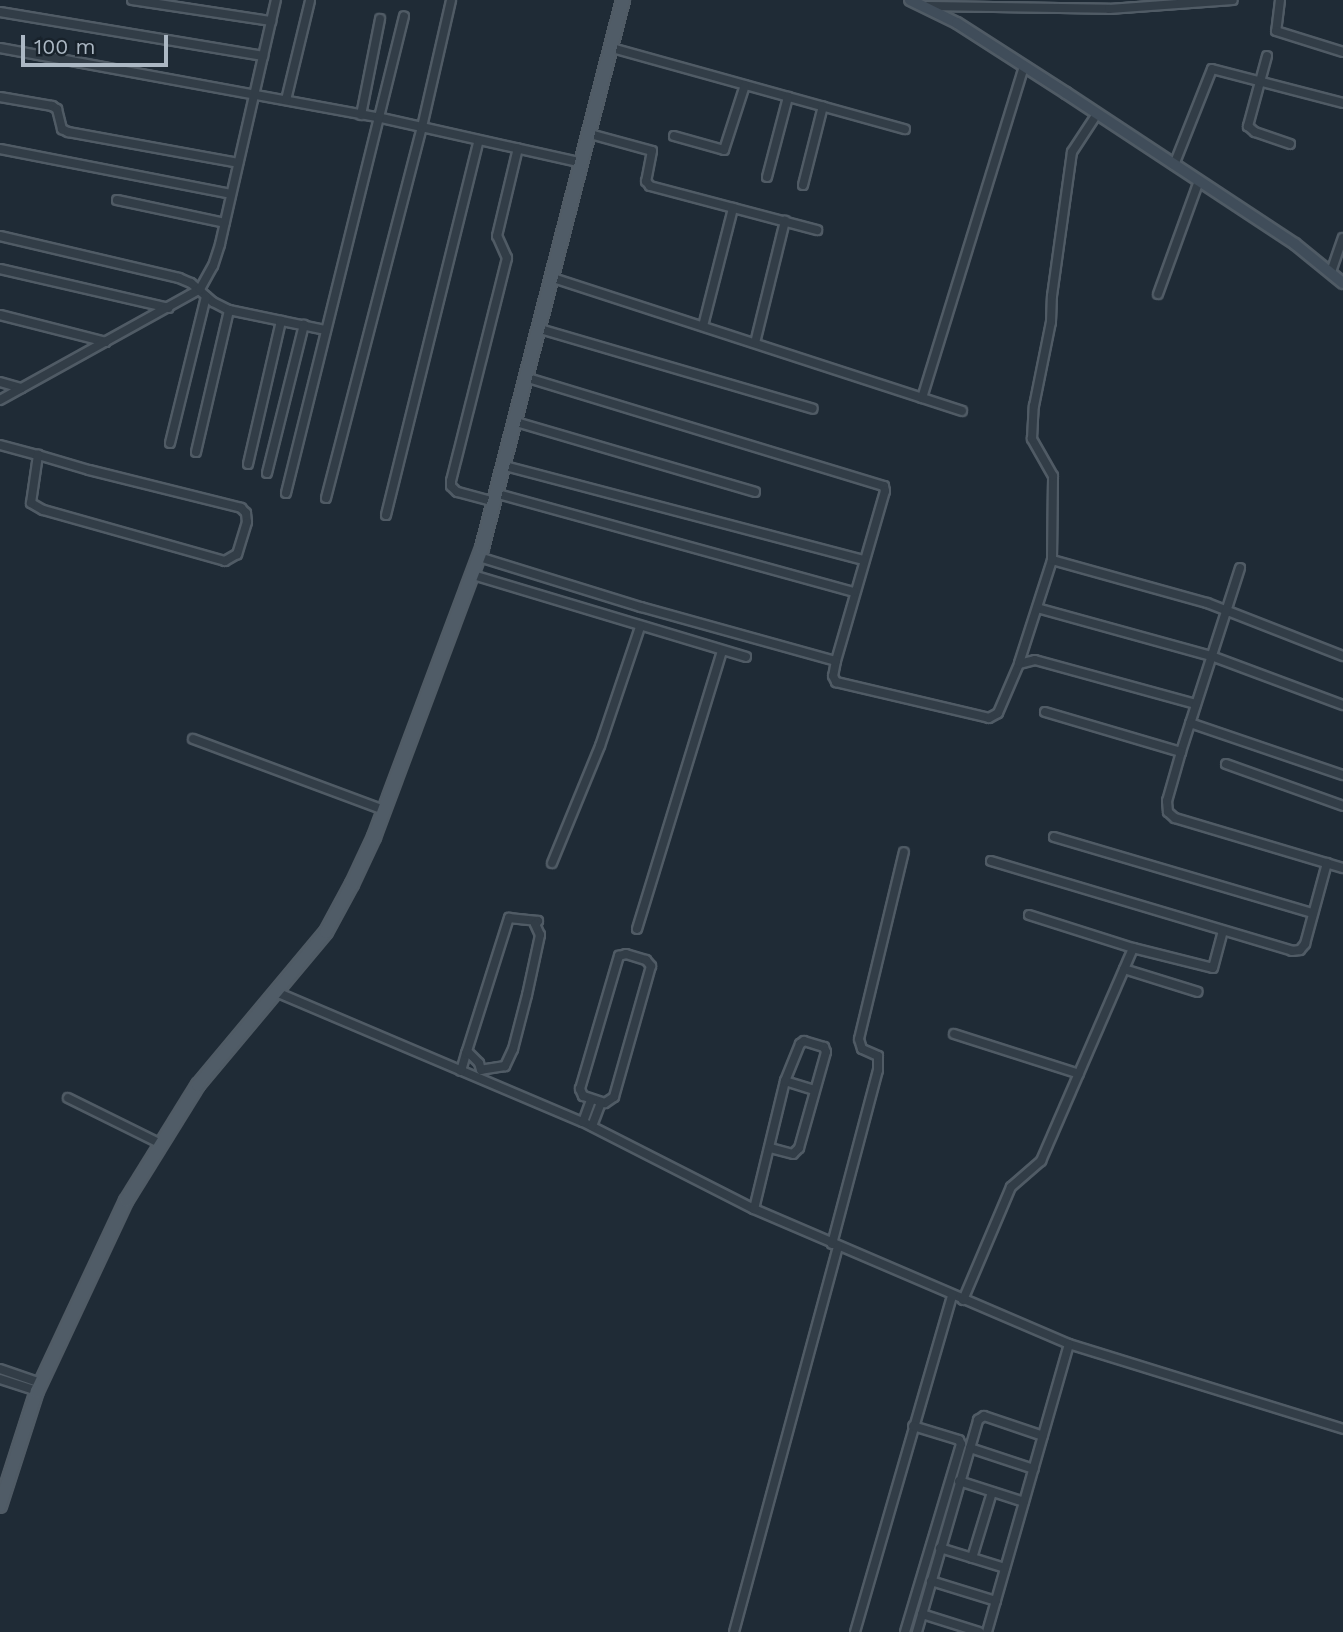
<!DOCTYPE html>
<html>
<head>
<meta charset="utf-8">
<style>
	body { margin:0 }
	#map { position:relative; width:1343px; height:1632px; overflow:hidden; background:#1f2b36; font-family:"Work Sans",sans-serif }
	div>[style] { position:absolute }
	.roads { filter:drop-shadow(2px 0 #505b65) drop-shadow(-2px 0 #505b65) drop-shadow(0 2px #505b65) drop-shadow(0 -2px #505b65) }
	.street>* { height:8px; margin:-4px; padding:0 4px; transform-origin:4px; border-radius:4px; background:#323d47 }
	.secondary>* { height:10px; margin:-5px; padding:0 5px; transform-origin:5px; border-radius:5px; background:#404d5a }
	.primary>* { height:12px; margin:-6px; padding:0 6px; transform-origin:6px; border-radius:6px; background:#505c67 }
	span { translate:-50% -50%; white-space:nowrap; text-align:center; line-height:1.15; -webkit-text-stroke:6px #18222b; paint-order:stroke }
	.scale { position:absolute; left:21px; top:35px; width:147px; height:32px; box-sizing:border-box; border:4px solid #acb8c4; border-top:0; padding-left:9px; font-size:21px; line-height:24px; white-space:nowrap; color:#acb8c4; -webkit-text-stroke:5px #18222b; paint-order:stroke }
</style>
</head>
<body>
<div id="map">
	<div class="roads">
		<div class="street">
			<i style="left:132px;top:0;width:141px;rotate:8.6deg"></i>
			<i style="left:1280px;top:0;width:31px;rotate:97deg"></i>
			<i style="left:1276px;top:31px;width:70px;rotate:17.4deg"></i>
			<i style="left:928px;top:6px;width:181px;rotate:0.9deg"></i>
			<i style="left:1109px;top:9px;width:124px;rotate:-4.2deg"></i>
			<i style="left:0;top:12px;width:267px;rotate:9.5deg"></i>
			<i style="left:0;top:48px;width:383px;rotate:10.4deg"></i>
			<i style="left:377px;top:117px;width:211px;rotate:12.6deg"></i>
			<i style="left:612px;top:48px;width:304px;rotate:15.5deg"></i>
			<i style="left:1267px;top:56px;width:73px;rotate:105.2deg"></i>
			<i style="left:1248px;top:126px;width:9px;rotate:41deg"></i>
			<i style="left:1255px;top:132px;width:37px;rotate:19deg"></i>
			<i style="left:0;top:97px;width:53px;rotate:9.8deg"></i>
			<i style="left:52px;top:106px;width:6px;rotate:31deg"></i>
			<i style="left:57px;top:109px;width:21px;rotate:76deg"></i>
			<i style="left:62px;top:129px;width:7px;rotate:27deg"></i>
			<i style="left:68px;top:132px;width:173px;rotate:10.3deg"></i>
			<i style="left:286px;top:100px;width:102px;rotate:-76.4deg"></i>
			<i style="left:361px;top:115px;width:98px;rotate:-78.8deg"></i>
			<i style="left:590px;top:134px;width:64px;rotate:15.3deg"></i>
			<i style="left:652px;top:151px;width:31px;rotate:101deg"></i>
			<i style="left:646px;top:181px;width:6px;rotate:51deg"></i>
			<i style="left:650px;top:186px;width:173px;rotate:14.8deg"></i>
			<i style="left:674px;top:136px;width:52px;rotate:15.6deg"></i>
			<i style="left:724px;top:150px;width:68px;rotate:-72.1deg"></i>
			<i style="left:0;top:149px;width:235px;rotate:11deg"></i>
			<i style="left:1174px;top:165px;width:103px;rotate:-68.4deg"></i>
			<i style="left:1212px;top:69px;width:135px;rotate:14.5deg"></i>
			<i style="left:767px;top:177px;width:83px;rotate:-75.3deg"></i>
			<i style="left:803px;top:185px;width:81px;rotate:-75.8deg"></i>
			<i style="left:117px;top:200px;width:110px;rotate:12deg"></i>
			<i style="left:0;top:236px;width:184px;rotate:13.2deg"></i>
			<i style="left:179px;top:278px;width:13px;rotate:23deg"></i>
			<i style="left:191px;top:283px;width:29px;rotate:41deg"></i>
			<i style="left:213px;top:302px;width:18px;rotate:27deg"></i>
			<i style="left:229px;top:310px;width:99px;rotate:11.7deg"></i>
			<i style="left:0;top:269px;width:173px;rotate:13deg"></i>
			<i style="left:1331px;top:272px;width:36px;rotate:-71deg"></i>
			<i style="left:553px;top:278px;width:430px;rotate:18deg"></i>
			<i style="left:1158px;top:294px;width:120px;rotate:-70.1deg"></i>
			<i style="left:0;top:315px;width:109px;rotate:14.3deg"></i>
			<i style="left:703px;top:326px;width:122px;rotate:-75.7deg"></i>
			<i style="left:540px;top:329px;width:284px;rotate:16.3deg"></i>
			<i style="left:755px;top:343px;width:126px;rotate:-76.2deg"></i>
			<i style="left:528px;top:378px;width:372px;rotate:16.9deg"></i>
			<i style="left:884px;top:486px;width:5px;rotate:79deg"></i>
			<i style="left:885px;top:491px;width:177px;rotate:106.1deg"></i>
			<i style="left:836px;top:661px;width:15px;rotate:101deg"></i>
			<i style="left:833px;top:676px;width:7px;rotate:63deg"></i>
			<i style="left:836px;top:682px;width:157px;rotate:13.2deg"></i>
			<i style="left:989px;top:718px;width:10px;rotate:-29deg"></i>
			<i style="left:998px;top:713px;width:53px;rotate:-66.8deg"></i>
			<i style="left:1019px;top:664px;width:16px;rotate:-14deg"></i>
			<i style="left:1035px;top:660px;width:167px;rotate:15.3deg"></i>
			<i style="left:0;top:382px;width:22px;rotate:16deg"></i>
			<i style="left:922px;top:398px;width:347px;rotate:-72.9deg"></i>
			<i style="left:0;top:400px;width:229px;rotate:-29deg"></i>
			<i style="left:200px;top:289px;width:26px;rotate:-61deg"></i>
			<i style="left:213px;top:266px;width:23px;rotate:-72deg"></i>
			<i style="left:220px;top:244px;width:250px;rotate:-77.1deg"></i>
			<i style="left:516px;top:422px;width:249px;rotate:16.3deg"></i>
			<i style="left:170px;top:443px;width:151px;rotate:-76.2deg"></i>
			<i style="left:0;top:445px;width:39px;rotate:15deg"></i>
			<i style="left:38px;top:455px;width:53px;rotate:16.4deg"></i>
			<i style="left:89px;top:470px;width:157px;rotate:14deg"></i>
			<i style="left:241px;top:508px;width:7px;rotate:45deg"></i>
			<i style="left:246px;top:513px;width:9px;rotate:84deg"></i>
			<i style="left:247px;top:522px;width:34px;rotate:107deg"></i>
			<i style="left:237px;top:554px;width:14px;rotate:150deg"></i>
			<i style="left:225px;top:561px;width:189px;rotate:-164.3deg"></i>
			<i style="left:43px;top:510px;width:14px;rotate:-150deg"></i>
			<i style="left:31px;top:503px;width:49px;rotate:-81.7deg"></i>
			<i style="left:196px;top:452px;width:146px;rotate:-76.9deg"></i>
			<i style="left:248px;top:464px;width:147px;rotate:-77deg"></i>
			<i style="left:505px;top:466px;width:371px;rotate:14.7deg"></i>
			<i style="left:267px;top:473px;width:153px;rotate:-76deg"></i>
			<i style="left:286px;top:493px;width:491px;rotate:-76.1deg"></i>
			<i style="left:498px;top:494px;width:369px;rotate:15.4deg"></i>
			<i style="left:326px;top:498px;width:383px;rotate:-75.5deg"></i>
			<i style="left:422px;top:127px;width:130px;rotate:-77.1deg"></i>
			<i style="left:495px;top:502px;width:39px;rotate:-165deg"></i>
			<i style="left:457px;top:492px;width:8px;rotate:-135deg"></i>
			<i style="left:451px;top:486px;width:5px;rotate:-90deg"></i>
			<i style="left:451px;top:481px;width:230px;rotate:-75.9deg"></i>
			<i style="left:507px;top:258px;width:24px;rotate:-114deg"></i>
			<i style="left:497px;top:236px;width:90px;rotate:-76.6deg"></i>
			<i style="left:386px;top:515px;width:386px;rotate:-76.1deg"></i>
			<i style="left:479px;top:557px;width:170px;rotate:17.2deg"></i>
			<i style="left:641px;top:607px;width:202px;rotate:15.5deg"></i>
			<i style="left:1052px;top:560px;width:161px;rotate:15.5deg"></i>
			<i style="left:1207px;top:603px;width:146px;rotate:21.3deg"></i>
			<i style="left:1240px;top:568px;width:193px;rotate:107.8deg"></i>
			<i style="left:1181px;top:752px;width:51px;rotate:105.9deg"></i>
			<i style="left:1167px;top:801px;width:11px;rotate:85deg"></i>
			<i style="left:1168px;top:812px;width:9px;rotate:41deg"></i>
			<i style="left:1175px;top:818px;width:175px;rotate:16.6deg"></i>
			<i style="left:473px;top:575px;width:285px;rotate:16.7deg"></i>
			<i style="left:1037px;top:608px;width:180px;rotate:15.4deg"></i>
			<i style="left:1211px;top:656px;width:141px;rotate:20.4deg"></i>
			<i style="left:1019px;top:663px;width:108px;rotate:-72.2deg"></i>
			<i style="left:1052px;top:560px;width:84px;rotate:-89.3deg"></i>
			<i style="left:1053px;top:476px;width:43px;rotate:-119.6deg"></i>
			<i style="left:1032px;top:439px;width:33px;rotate:-87deg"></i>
			<i style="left:1034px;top:406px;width:86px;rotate:-78.6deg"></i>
			<i style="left:1051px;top:322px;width:26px;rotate:-88deg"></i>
			<i style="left:1052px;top:296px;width:145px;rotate:-82.1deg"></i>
			<i style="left:1072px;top:152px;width:45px;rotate:-56.7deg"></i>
			<i style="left:1045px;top:712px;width:142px;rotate:16.4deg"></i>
			<i style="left:1190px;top:723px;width:162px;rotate:18.8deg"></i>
			<i style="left:193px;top:739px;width:204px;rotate:20.4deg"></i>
			<i style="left:1226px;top:764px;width:124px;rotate:19.7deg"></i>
			<i style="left:1054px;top:837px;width:270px;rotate:16.4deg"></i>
			<i style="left:991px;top:861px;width:314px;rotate:16.6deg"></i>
			<i style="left:1292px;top:951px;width:8px;rotate:-7deg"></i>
			<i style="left:1300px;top:950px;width:8px;rotate:-50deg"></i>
			<i style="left:1305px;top:944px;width:84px;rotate:-74.8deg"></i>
			<i style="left:552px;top:863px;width:126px;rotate:-67.7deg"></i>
			<i style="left:600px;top:746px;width:126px;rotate:-71.4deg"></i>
			<i style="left:1029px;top:915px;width:109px;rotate:17.6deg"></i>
			<i style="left:1133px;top:948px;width:82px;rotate:14deg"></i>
			<i style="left:1213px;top:968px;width:38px;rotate:-75deg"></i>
			<i style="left:637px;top:929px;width:291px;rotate:-73deg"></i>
			<i style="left:626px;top:954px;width:21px;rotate:17deg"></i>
			<i style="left:646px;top:960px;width:8px;rotate:50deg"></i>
			<i style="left:651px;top:966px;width:136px;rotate:105.8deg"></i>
			<i style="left:614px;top:1097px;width:11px;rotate:146deg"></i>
			<i style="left:605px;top:1103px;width:23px;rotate:-162deg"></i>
			<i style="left:583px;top:1096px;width:8px;rotate:-113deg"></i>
			<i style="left:580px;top:1089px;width:139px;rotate:-73.7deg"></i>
			<i style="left:619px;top:956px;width:7px;rotate:-16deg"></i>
			<i style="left:1124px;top:969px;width:77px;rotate:17.3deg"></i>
			<i style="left:276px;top:992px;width:333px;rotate:23deg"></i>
			<i style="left:583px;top:1122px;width:192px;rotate:27deg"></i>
			<i style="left:754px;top:1209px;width:343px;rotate:23.2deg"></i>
			<i style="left:1069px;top:1344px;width:287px;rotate:17.2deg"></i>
			<i style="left:954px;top:1034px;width:131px;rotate:17.7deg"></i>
			<i style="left:461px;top:1071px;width:18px;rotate:-74deg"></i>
			<i style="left:466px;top:1054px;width:143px;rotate:-72.5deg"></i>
			<i style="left:509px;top:918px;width:29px;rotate:6deg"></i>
			<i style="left:538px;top:921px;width:4px;rotate:135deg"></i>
			<i style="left:535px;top:924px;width:12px;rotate:66deg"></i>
			<i style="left:540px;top:935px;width:61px;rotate:102.2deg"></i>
			<i style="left:527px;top:995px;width:56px;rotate:104.5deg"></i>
			<i style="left:513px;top:1049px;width:19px;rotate:115deg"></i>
			<i style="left:505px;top:1066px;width:24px;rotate:171deg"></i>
			<i style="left:481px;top:1070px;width:7px;rotate:-106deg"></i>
			<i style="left:479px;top:1063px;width:17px;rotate:-135deg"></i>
			<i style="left:785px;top:1081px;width:31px;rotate:17deg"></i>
			<i style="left:68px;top:1098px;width:102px;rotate:26.3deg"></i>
			<i style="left:583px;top:1122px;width:23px;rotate:-70deg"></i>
			<i style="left:592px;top:1126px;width:25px;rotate:-69deg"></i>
			<i style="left:754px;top:1209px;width:132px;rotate:-76.4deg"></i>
			<i style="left:785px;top:1081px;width:40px;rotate:-68deg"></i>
			<i style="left:800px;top:1044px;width:5px;rotate:-37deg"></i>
			<i style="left:804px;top:1041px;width:21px;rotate:17deg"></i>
			<i style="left:824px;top:1047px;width:5px;rotate:68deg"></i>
			<i style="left:826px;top:1052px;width:100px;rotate:105.7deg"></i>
			<i style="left:799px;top:1148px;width:8px;rotate:135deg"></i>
			<i style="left:793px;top:1154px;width:23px;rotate:-165deg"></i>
			<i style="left:832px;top:1244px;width:180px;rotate:-75.2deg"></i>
			<i style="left:878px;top:1070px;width:14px;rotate:-90deg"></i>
			<i style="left:878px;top:1056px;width:17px;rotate:-156deg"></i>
			<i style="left:862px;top:1049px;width:10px;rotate:-107deg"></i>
			<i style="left:859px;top:1039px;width:192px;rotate:-76.5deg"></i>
			<i style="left:963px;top:1300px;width:123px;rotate:-67deg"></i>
			<i style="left:1011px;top:1187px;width:40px;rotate:-41deg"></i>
			<i style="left:1041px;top:1161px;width:232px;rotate:-66.6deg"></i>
			<i style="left:0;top:1369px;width:43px;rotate:18.9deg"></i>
			<i style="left:0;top:1379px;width:39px;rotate:18deg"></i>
			<i style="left:970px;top:1448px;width:67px;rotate:18.2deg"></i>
			<i style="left:959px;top:1481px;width:68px;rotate:17.9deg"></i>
			<i style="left:940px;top:1548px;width:68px;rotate:17.1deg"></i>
			<i style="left:972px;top:1558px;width:69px;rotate:-73.1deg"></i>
			<i style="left:931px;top:1581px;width:68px;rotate:17.1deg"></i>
			<i style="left:922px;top:1614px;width:60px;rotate:17.5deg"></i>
			<i style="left:734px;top:1632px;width:399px;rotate:-74.9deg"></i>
			<i style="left:855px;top:1632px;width:351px;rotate:-73.9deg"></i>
			<i style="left:905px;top:1632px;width:196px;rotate:-73.4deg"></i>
			<i style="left:961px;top:1444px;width:4px;rotate:-117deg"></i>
			<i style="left:959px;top:1440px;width:48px;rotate:-163.1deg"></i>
			<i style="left:917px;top:1632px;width:221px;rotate:-73.9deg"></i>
			<i style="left:978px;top:1420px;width:7px;rotate:-34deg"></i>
			<i style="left:984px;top:1416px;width:62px;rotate:18.7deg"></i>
			<i style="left:987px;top:1632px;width:299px;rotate:-74.1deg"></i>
		</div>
		<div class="secondary">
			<i style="left:910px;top:0;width:52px;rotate:26.1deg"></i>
			<i style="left:957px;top:23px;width:130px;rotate:32.7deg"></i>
			<i style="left:1066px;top:93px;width:274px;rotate:33.4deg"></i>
			<i style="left:1295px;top:244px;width:62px;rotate:39.1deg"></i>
		</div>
		<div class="primary">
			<i style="left:0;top:1506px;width:121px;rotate:-72.2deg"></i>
			<i style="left:37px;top:1391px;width:210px;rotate:-64.9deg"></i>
			<i style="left:126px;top:1201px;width:137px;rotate:-58.2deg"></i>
			<i style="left:198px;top:1085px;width:199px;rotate:-50.1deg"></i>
			<i style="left:326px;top:932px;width:55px;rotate:-61.6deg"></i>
			<i style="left:352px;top:884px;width:52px;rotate:-64.9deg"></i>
			<i style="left:374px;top:837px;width:309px;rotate:-69.5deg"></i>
			<i style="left:482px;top:548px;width:566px;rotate:-75.57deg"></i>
		</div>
	</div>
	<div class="scale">100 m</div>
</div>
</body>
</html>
